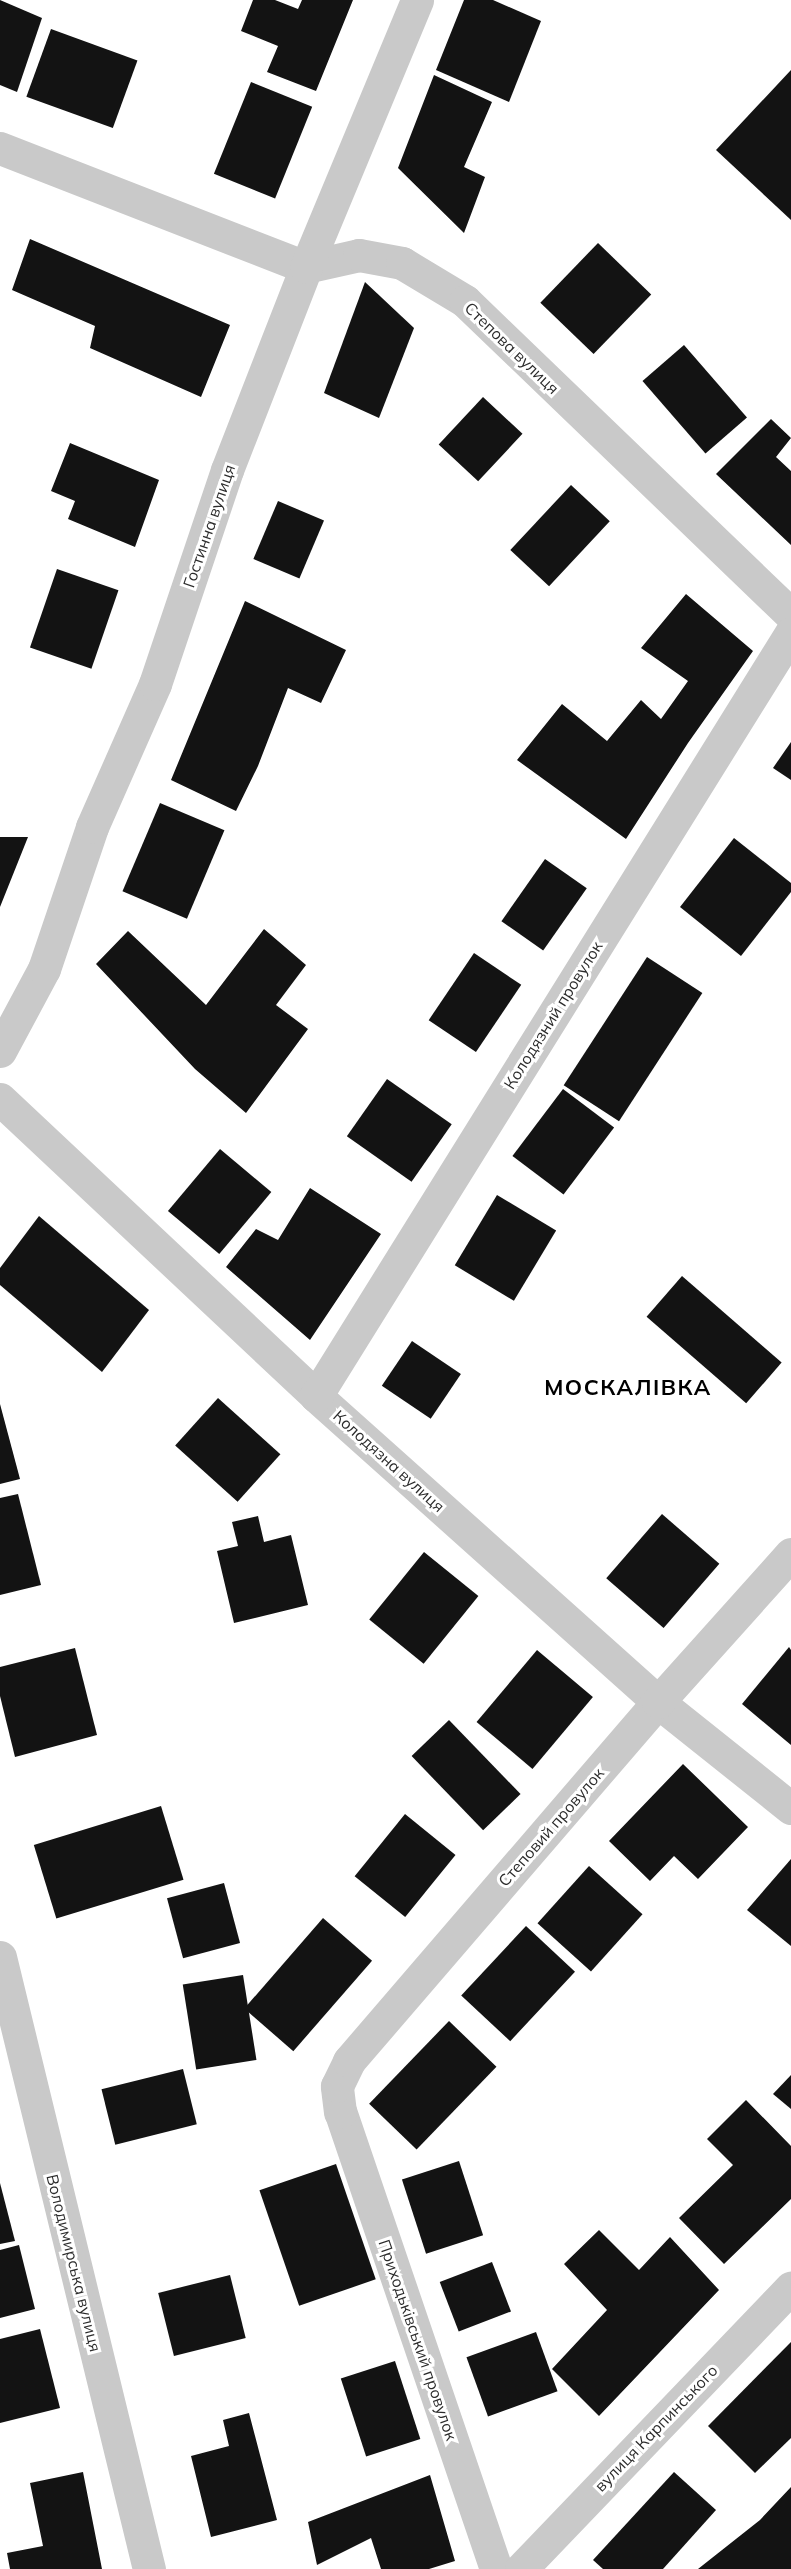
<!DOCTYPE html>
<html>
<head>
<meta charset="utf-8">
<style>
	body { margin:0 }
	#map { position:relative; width:791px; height:2569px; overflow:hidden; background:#fff; font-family:Mulish,sans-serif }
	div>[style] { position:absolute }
	.building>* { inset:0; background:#131313; transform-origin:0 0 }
	.minor>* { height:33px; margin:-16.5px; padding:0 16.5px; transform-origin:16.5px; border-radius:16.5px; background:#c9c9c9 }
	span { translate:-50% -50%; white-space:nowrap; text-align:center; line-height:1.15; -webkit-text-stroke:6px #fff; paint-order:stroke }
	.street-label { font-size:16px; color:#2c2c2c }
	.district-label { font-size:22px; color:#000; font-weight:700; letter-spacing:1.5px }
</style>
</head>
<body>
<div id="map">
	<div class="building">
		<i style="clip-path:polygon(0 0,42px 18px,17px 92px,0 85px)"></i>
		<i style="clip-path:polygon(253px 0,275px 0,298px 9px,302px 0,353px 0,316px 91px,267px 72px,278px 46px,241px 31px)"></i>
		<i style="clip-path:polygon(464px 0,493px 0,541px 21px,509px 102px,436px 70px)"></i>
		<i style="left:51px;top:29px;width:92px;height:72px;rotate:20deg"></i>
		<i style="clip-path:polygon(791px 70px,791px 220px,716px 150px)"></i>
		<i style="clip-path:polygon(434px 75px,492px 102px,464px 167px,485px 177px,464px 233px,398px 168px)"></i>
		<i style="left:251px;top:82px;width:66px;height:99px;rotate:22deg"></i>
		<i style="clip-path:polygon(30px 239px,230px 325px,201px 397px,90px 348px,95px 326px,12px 290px)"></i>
		<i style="left:598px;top:243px;width:74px;height:83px;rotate:44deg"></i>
		<i style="clip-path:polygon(365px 282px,414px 328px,379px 418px,324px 393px)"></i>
		<i style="left:684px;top:345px;width:96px;height:55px;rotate:49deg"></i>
		<i style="left:483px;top:397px;width:54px;height:65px;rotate:43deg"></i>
		<i style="clip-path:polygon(771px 419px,791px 438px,776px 457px,791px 471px,791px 545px,716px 474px)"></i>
		<i style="clip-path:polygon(70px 443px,159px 480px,135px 547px,68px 519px,75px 501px,51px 491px)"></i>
		<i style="left:571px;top:485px;width:53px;height:89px;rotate:43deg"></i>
		<i style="left:278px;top:501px;width:50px;height:63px;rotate:23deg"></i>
		<i style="left:57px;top:569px;width:65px;height:83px;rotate:19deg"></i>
		<i style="clip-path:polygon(686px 594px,753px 651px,688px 743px,626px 839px,517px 760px,562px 704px,607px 741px,641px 700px,661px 719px,688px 681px,641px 648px)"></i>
		<i style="clip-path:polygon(245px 601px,346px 650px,321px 703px,288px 688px,258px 766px,236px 811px,171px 780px)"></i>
		<i style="clip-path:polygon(791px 742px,791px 780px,773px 768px)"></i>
		<i style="left:160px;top:803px;width:70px;height:96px;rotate:23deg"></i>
		<i style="clip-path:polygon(0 837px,28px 837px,0 907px)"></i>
		<i style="clip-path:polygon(734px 838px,791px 883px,791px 892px,741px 956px,680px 907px)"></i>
		<i style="left:545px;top:859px;width:51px;height:76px;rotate:35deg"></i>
		<i style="clip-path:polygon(264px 929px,306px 965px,276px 1005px,308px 1029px,246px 1113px,195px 1069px,96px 964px,128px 931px,206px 1005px)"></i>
		<i style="left:474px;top:953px;width:57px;height:81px;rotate:34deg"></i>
		<i style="left:647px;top:957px;width:66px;height:153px;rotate:33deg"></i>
		<i style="left:387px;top:1079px;width:79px;height:70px;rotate:35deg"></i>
		<i style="left:563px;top:1089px;width:64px;height:84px;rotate:37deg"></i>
		<i style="left:220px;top:1149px;width:67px;height:81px;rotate:40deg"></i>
		<i style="clip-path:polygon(310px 1188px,381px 1234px,310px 1340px,226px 1267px,256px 1229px,278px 1240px)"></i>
		<i style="left:497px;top:1195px;width:69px;height:82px;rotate:31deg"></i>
		<i style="clip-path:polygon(39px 1216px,149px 1310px,102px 1372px,0 1285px,0 1268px)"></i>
		<i style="left:682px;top:1276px;width:132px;height:54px;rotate:41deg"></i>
		<i style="left:412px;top:1341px;width:59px;height:54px;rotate:34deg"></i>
		<i style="left:218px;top:1398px;width:84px;height:64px;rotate:42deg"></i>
		<i style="clip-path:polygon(0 1404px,20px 1479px,0 1484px)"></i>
		<i style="clip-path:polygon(18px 1494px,41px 1585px,0 1595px,0 1498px)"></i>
		<i style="left:662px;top:1514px;width:76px;height:85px;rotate:41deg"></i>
		<i style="clip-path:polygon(258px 1516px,264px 1542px,291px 1535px,308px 1605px,234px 1623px,217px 1551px,238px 1546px,232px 1522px)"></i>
		<i style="left:424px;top:1552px;width:70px;height:87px;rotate:39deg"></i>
		<i style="clip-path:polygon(789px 1647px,791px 1650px,791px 1745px,742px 1704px)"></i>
		<i style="clip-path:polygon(75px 1648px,97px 1735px,15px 1757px,0 1696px,0 1667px)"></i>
		<i style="left:537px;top:1650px;width:73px;height:94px;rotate:40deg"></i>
		<i style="left:449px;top:1720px;width:103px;height:52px;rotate:46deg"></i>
		<i style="clip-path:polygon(683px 1764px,748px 1827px,698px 1879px,674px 1856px,650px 1881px,609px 1841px)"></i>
		<i style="left:161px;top:1806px;width:77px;height:133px;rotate:73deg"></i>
		<i style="left:405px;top:1814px;width:65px;height:80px;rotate:39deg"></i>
		<i style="clip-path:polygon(791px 1859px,791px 1946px,747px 1910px)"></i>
		<i style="left:589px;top:1866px;width:72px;height:77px;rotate:42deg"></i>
		<i style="left:224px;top:1883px;width:62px;height:59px;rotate:75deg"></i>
		<i style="left:323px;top:1918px;width:65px;height:120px;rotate:41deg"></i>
		<i style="left:526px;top:1926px;width:67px;height:95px;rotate:43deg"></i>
		<i style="left:243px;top:1975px;width:86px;height:61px;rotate:81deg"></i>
		<i style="left:449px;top:2021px;width:66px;height:115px;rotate:44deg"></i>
		<i style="left:183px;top:2069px;width:57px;height:84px;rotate:76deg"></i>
		<i style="clip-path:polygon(791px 2075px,791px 2109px,773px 2094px)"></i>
		<i style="clip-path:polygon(746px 2100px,791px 2146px,791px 2199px,724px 2264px,679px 2218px,733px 2165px,707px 2139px)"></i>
		<i style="left:459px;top:2161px;width:78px;height:60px;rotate:72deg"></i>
		<i style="left:336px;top:2164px;width:122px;height:81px;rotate:71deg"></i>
		<i style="clip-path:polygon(0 2183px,15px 2241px,0 2244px)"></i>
		<i style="clip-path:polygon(599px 2230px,639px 2270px,670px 2237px,719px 2290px,599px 2416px,552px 2369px,607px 2310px,564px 2264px)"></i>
		<i style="clip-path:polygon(19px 2245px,35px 2309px,0 2318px,0 2250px)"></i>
		<i style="left:492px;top:2262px;width:53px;height:56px;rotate:69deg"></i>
		<i style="left:230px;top:2275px;width:65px;height:74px;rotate:76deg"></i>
		<i style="clip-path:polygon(40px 2329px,60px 2408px,0 2423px,0 2339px)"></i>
		<i style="left:536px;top:2332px;width:63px;height:74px;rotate:70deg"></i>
		<i style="clip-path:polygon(791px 2342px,791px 2438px,755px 2473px,708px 2426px)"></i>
		<i style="left:395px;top:2361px;width:82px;height:57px;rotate:72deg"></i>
		<i style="clip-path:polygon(249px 2413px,277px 2520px,211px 2537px,191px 2456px,229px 2446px,223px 2420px)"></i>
		<i style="clip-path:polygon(83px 2472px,102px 2569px,10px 2569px,7px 2553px,43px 2546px,30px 2483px)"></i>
		<i style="clip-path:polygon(674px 2472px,716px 2510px,663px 2569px,603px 2569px,593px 2560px)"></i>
		<i style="clip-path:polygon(430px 2475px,455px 2561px,429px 2569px,381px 2569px,371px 2538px,317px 2565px,308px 2522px)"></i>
		<i style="clip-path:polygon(791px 2487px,791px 2569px,698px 2569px,760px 2520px)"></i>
	</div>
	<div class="minor">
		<i style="left:0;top:148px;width:328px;rotate:21.3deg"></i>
		<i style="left:306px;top:267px;width:54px;rotate:-12.8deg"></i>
		<i style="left:359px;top:255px;width:44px;rotate:10.5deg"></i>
		<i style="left:402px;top:263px;width:74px;rotate:31.1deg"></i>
		<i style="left:465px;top:301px;width:453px;rotate:43.9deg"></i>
		<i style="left:0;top:1051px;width:93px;rotate:-61.8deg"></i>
		<i style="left:44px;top:969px;width:150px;rotate:-71.3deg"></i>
		<i style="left:92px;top:827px;width:156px;rotate:-66.2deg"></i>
		<i style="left:155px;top:684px;width:226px;rotate:-71.4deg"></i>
		<i style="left:227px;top:470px;width:218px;rotate:-68.7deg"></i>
		<i style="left:306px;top:267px;width:289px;rotate:-67.4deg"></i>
		<i style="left:0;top:1099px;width:434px;rotate:43.2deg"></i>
		<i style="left:316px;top:1396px;width:459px;rotate:41.8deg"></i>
		<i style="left:658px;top:1702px;width:170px;rotate:38.6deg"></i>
		<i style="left:316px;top:1396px;width:899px;rotate:-58.1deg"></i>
		<i style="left:0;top:1957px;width:630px;rotate:76.32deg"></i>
		<i style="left:496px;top:2569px;width:483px;rotate:-108.8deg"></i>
		<i style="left:340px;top:2112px;width:26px;rotate:-97deg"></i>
		<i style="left:337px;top:2086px;width:28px;rotate:-64deg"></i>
		<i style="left:349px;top:2061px;width:474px;rotate:-49.3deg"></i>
		<i style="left:658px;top:1702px;width:199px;rotate:-48.1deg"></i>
		<i style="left:521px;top:2569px;width:390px;rotate:-46.2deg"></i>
	</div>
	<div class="street-label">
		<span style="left:512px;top:348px;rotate:44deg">Степова вулиця</span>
		<span style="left:209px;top:526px;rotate:-71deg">Гостинна вулиця</span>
		<span style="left:553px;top:1015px;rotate:-58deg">Колодязний провулок</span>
		<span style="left:389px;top:1461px;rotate:42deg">Колодязна вулиця</span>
		<span style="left:551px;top:1827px;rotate:-49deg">Степовий провулок</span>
		<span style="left:74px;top:2263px;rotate:76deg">Володимирська вулиця</span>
		<span style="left:418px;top:2340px;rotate:71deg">Приходьківський провулок</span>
		<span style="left:656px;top:2428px;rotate:-46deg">вулиця Карпинського</span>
	</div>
	<div class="district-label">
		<span style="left:628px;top:1388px">МОСКАЛІВКА</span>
	</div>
</div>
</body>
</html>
